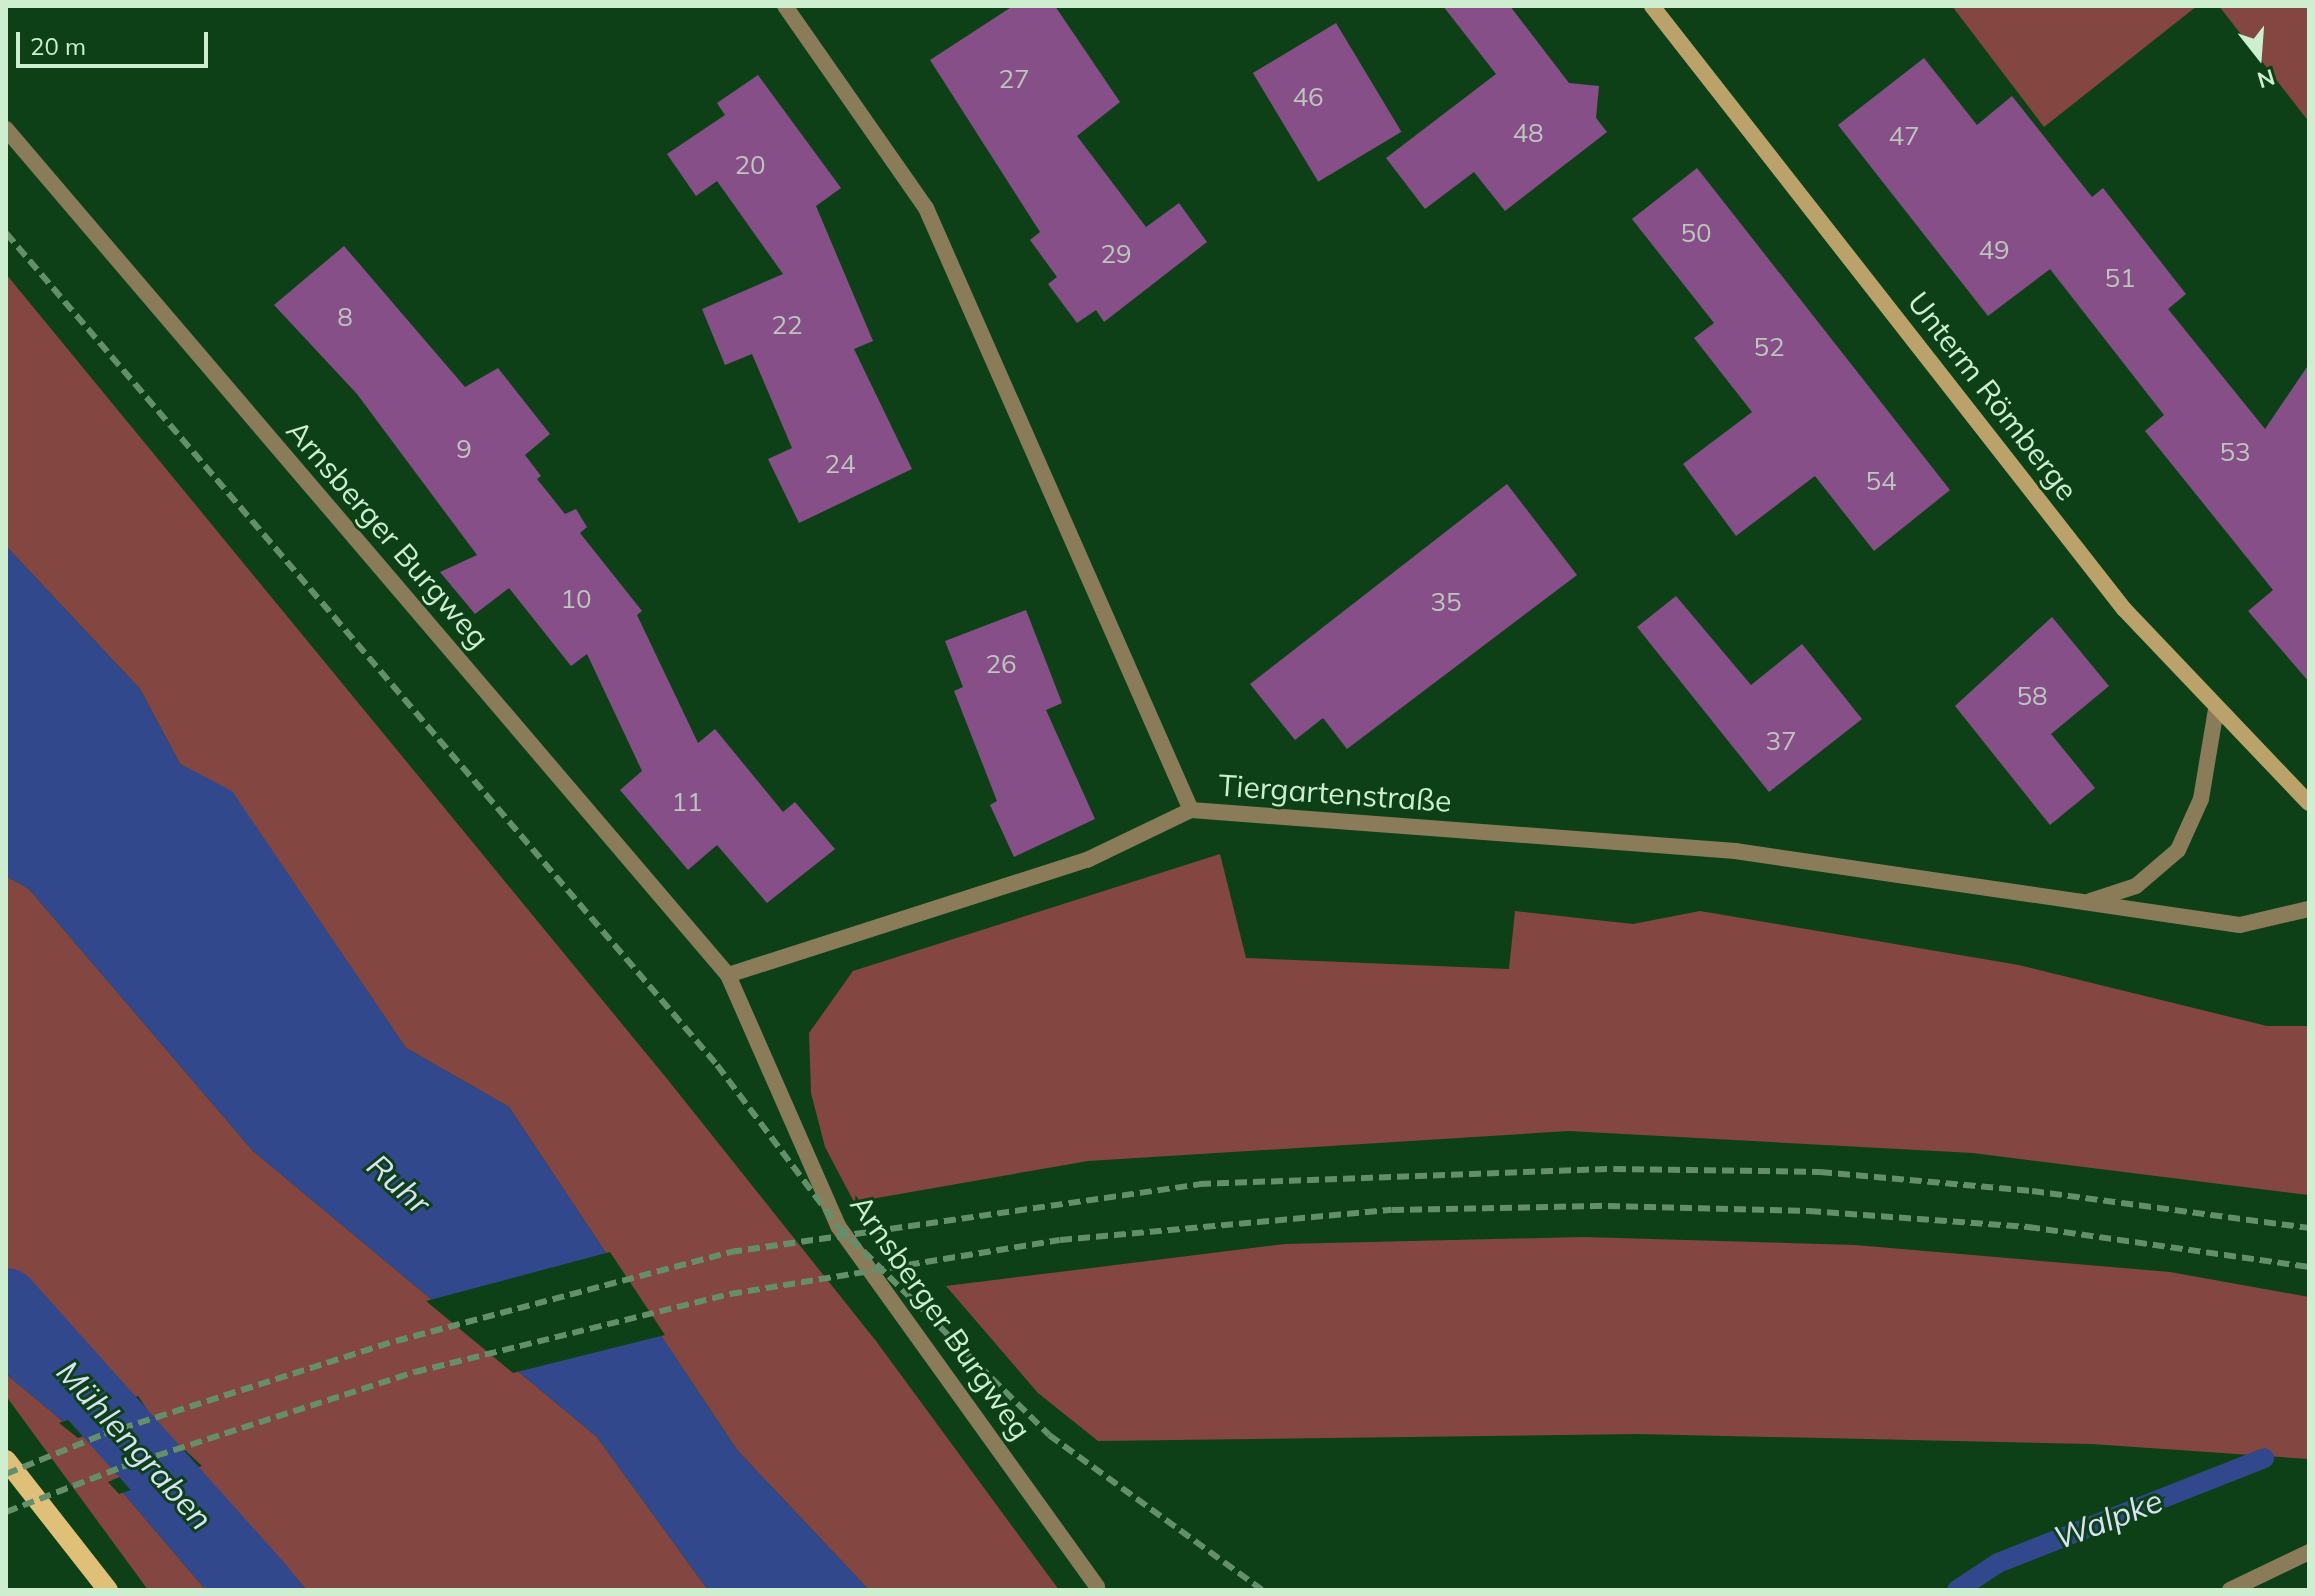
<!DOCTYPE html>
<html>
<head>
<meta charset="utf-8">
<style>
	body { margin:0 }
	#map { position:relative; width:2315px; height:1596px; overflow:hidden; background:#0d4017; font-family:Mulish,sans-serif }
	div>[style] { position:absolute }
	.green>* { inset:0; background:#844640 }
	.water>* { inset:0; background:#31498c }
	.pier>* { inset:0; background:#0d4017 }
	.stream>* { height:20px; margin:-10px; padding:0 10px; transform-origin:10px; border-radius:10px; background:#31498c }
	.canal>* { height:66px; margin:-33px; padding:0 33px; transform-origin:33px; border-radius:33px; background:#31498c }
	.building>* { inset:0; background:#874f87; transform-origin:0 0 }
	.lane>* { height:16px; margin:-8px; padding:0 8px; transform-origin:8px; border-radius:8px; background:#8a7b59 }
	.street>* { height:16px; margin:-8px; padding:0 8px; transform-origin:8px; border-radius:8px; background:#8a7b59 }
	.secondary>* { height:16px; margin:-8px; padding:0 8px; transform-origin:8px; border-radius:8px; background:#bba26b }
	.primary>* { height:20px; margin:-10px; padding:0 10px; transform-origin:10px; border-radius:10px; background:#e0c078 }
	.rail>* { height:6px; margin-top:-3px; transform-origin:0; background:repeating-linear-gradient(90deg,#648f6a 0 12px,transparent 0 18px) }
	span { translate:-50% -50%; white-space:nowrap; text-align:center; line-height:1.15; -webkit-text-stroke:6px #0d4017; paint-order:stroke }
	.number-label { font-size:26px; color:#bcc6bd }
	.number-label span { -webkit-text-stroke-width:0 }
	.street-label { font-size:30px; color:#cdeecf }
	.water-label { font-size:32px; color:#d8e1f5; font-style:italic }
	.frame { position:absolute; inset:0; border:8px solid #cdeecf; pointer-events:none }
	.north { position:absolute; left:2219px; top:16px; width:80px; height:80px; -webkit-text-stroke:6px #0d4017; paint-order:stroke; rotate:163deg; font-size:22px; font-weight:700; line-height:32px; text-align:center; color:#cdeecf }
	.north::after { content:''; display:block; margin:auto; width:28px; height:36px; background:#cdeecf; clip-path:polygon(50% 0,100% 100%,50% 72%,0 100%) }
	.scale { position:absolute; left:16px; top:32px; width:192px; height:36px; box-sizing:border-box; border:4px solid #cdeecf; border-top:0; padding-left:10px; font-size:24px; line-height:28px; white-space:nowrap; color:#cdeecf; -webkit-text-stroke:6px #0d4017; paint-order:stroke }
</style>
</head>
<body>
<div id="map">
	<div class="green">
		<i style="clip-path:polygon(1952px 6px,2197px 6px,2044px 127px)"></i>
		<i style="clip-path:polygon(2219px 6px,2309px 6px,2309px 122px)"></i>
		<i style="clip-path:polygon(6px 274px,668px 1080px,876px 1341px,1059px 1590px,869px 1590px,737px 1450px,509px 1107px,406px 1048px,232px 792px,180px 764px,140px 689px,6px 546px)"></i>
		<i style="clip-path:polygon(1220px 854px,1246px 958px,1509px 969px,1515px 911px,1633px 924px,1700px 911px,2019px 965px,2267px 1026px,2309px 1026px,2309px 1195px,1973px 1153px,1569px 1131px,1088px 1161px,854px 1202px,825px 1147px,811px 1093px,809px 1033px,853px 971px)"></i>
		<i style="clip-path:polygon(6px 876px,29px 889px,253px 1151px,597px 1437px,708px 1590px,307px 1590px,186px 1454px,112px 1480px,206px 1590px,148px 1590px,6px 1396px,6px 1374px,78px 1434px,147px 1411px,6px 1272px)"></i>
		<i style="clip-path:polygon(1583px 1237px,1855px 1245px,2170px 1272px,2309px 1297px,2309px 1459px,2091px 1444px,1638px 1434px,1098px 1441px,1038px 1393px,946px 1286px,1285px 1244px)"></i>
	</div>
	<div class="water">
		<i style="clip-path:polygon(6px 546px,140px 689px,180px 764px,232px 791px,406px 1048px,509px 1107px,737px 1450px,869px 1590px,708px 1590px,597px 1437px,253px 1151px,29px 889px,6px 876px)"></i>
		<i style="clip-path:polygon(6px 1272px,148px 1411px,78px 1434px,13px 1380px,6px 1373px)"></i>
		<i style="clip-path:polygon(186px 1454px,307px 1590px,206px 1590px,112px 1480px)"></i>
	</div>
	<div class="pier">
		<i style="clip-path:polygon(610px 1252px,665px 1335px,513px 1373px,426px 1301px)"></i>
		<i style="clip-path:polygon(138px 1396px,150px 1414px,78px 1438px,59px 1423px)"></i>
		<i style="clip-path:polygon(185px 1450px,202px 1466px,119px 1494px,108px 1482px)"></i>
	</div>
	<div class="stream">
		<i style="left:1957px;top:1590px;width:49px;rotate:-33.4deg"></i>
		<i style="left:1998px;top:1563px;width:286px;rotate:-21.5deg"></i>
	</div>
	<div class="canal">
		<i style="left:6px;top:1301px;width:387px;rotate:48.2deg"></i>
	</div>
	<div class="building">
		<i style="clip-path:polygon(1013px 6px,1055px 6px,1120px 102px,1077px 136px,1146px 227px,1179px 203px,1207px 242px,1104px 322px,1096px 310px,1077px 323px,1048px 284px,1057px 277px,1030px 240px,1040px 232px,930px 60px)"></i>
		<i style="clip-path:polygon(1443px 6px,1510px 6px,1569px 83px,1599px 86px,1596px 118px,1607px 132px,1505px 211px,1474px 172px,1425px 209px,1386px 158px,1496px 74px)"></i>
		<i style="left:1336px;top:23px;width:127px;height:97px;rotate:59deg"></i>
		<i style="clip-path:polygon(1924px 58px,1977px 125px,2012px 96px,2092px 197px,2103px 188px,2186px 294px,2168px 309px,2265px 429px,2309px 364px,2309px 682px,2248px 611px,2273px 590px,2145px 431px,2164px 415px,2050px 269px,1988px 316px,1838px 125px)"></i>
		<i style="clip-path:polygon(758px 75px,841px 188px,816px 206px,873px 341px,854px 349px,912px 469px,799px 523px,768px 459px,792px 448px,752px 354px,725px 365px,702px 309px,783px 274px,717px 181px,696px 196px,667px 154px,725px 115px,717px 103px)"></i>
		<i style="clip-path:polygon(1697px 168px,1950px 490px,1874px 551px,1815px 476px,1736px 536px,1683px 464px,1752px 412px,1694px 338px,1714px 323px,1632px 219px)"></i>
		<i style="clip-path:polygon(344px 246px,465px 387px,498px 368px,550px 434px,525px 455px,541px 476px,537px 479px,565px 514px,576px 509px,587px 527px,580px 533px,642px 611px,637px 615px,698px 743px,715px 729px,783px 812px,795px 802px,835px 849px,767px 903px,717px 845px,688px 870px,620px 790px,642px 771px,587px 654px,571px 666px,509px 588px,475px 614px,440px 572px,477px 555px,357px 394px,274px 305px)"></i>
		<i style="clip-path:polygon(1507px 484px,1577px 575px,1347px 749px,1323px 718px,1295px 740px,1250px 684px)"></i>
		<i style="clip-path:polygon(1676px 596px,1751px 685px,1802px 644px,1862px 719px,1769px 792px,1637px 627px)"></i>
		<i style="clip-path:polygon(1026px 610px,1062px 703px,1046px 710px,1095px 819px,1014px 857px,990px 805px,997px 801px,954px 691px,963px 687px,945px 641px)"></i>
		<i style="clip-path:polygon(2052px 617px,2109px 686px,2051px 734px,2095px 788px,2050px 825px,1955px 706px)"></i>
	</div>
	<div class="lane">
		<i style="left:2230px;top:1590px;width:88px;rotate:-25.7deg"></i>
	</div>
	<div class="street">
		<i style="left:785px;top:6px;width:246px;rotate:55.1deg"></i>
		<i style="left:926px;top:208px;width:658px;rotate:66.24deg"></i>
		<i style="left:1191px;top:810px;width:546px;rotate:4.31deg"></i>
		<i style="left:1735px;top:851px;width:510px;rotate:8.34deg"></i>
		<i style="left:2240px;top:925px;width:71px;rotate:-13.1deg"></i>
		<i style="left:6px;top:129px;width:1112px;rotate:49.52deg"></i>
		<i style="left:728px;top:975px;width:274px;rotate:66.3deg"></i>
		<i style="left:838px;top:1226px;width:444px;rotate:54.3deg"></i>
		<i style="left:2090px;top:901px;width:48px;rotate:-18.1deg"></i>
		<i style="left:2136px;top:886px;width:55px;rotate:-40.6deg"></i>
		<i style="left:2178px;top:850px;width:56px;rotate:-65.7deg"></i>
		<i style="left:2201px;top:799px;width:91px;rotate:-80.5deg"></i>
		<i style="left:728px;top:975px;width:377px;rotate:-17.8deg"></i>
		<i style="left:1087px;top:860px;width:115px;rotate:-25.7deg"></i>
	</div>
	<div class="secondary">
		<i style="left:1652px;top:6px;width:766px;rotate:51.95deg"></i>
		<i style="left:2124px;top:609px;width:268px;rotate:46.4deg"></i>
	</div>
	<div class="primary">
		<i style="left:6px;top:1460px;width:165px;rotate:51.9deg"></i>
	</div>
	<div class="rail">
		<i style="left:6px;top:233px;width:1094px;rotate:49.48deg"></i>
		<i style="left:717px;top:1065px;width:201px;rotate:53.1deg"></i>
		<i style="left:838px;top:1226px;width:297px;rotate:44.7deg"></i>
		<i style="left:1049px;top:1435px;width:263px;rotate:36deg"></i>
		<i style="left:6px;top:1474px;width:106px;rotate:-22.2deg"></i>
		<i style="left:104px;top:1434px;width:306px;rotate:-17.7deg"></i>
		<i style="left:396px;top:1341px;width:346px;rotate:-14.9deg"></i>
		<i style="left:730px;top:1252px;width:474px;rotate:-8.2deg"></i>
		<i style="left:1199px;top:1184px;width:415px;rotate:-2.1deg"></i>
		<i style="left:1614px;top:1169px;width:206px;rotate:0.8deg"></i>
		<i style="left:1820px;top:1172px;width:213px;rotate:5.1deg"></i>
		<i style="left:2032px;top:1191px;width:279px;rotate:7.6deg"></i>
		<i style="left:6px;top:1512px;width:124px;rotate:-21.2deg"></i>
		<i style="left:122px;top:1467px;width:308px;rotate:-18deg"></i>
		<i style="left:415px;top:1372px;width:325px;rotate:-13.9deg"></i>
		<i style="left:730px;top:1294px;width:334px;rotate:-9.3deg"></i>
		<i style="left:1060px;top:1240px;width:333px;rotate:-5.2deg"></i>
		<i style="left:1392px;top:1210px;width:216px;rotate:-1.1deg"></i>
		<i style="left:1608px;top:1206px;width:201px;rotate:1.4deg"></i>
		<i style="left:1809px;top:1211px;width:220px;rotate:4.2deg"></i>
		<i style="left:2028px;top:1227px;width:284px;rotate:8.1deg"></i>
	</div>
	<div class="number-label">
		<span style="left:1014px;top:79px">27</span>
		<span style="left:1308px;top:97px">46</span>
		<span style="left:1528px;top:133px">48</span>
		<span style="left:1904px;top:136px">47</span>
		<span style="left:750px;top:165px">20</span>
		<span style="left:1696px;top:233px">50</span>
		<span style="left:1994px;top:250px">49</span>
		<span style="left:1116px;top:254px">29</span>
		<span style="left:2120px;top:278px">51</span>
		<span style="left:345px;top:317px">8</span>
		<span style="left:787px;top:325px">22</span>
		<span style="left:1769px;top:347px">52</span>
		<span style="left:464px;top:449px">9</span>
		<span style="left:2235px;top:452px">53</span>
		<span style="left:840px;top:464px">24</span>
		<span style="left:1881px;top:481px">54</span>
		<span style="left:576px;top:599px">10</span>
		<span style="left:1446px;top:602px">35</span>
		<span style="left:1001px;top:664px">26</span>
		<span style="left:2032px;top:696px">58</span>
		<span style="left:1781px;top:741px">37</span>
		<span style="left:687px;top:802px">11</span>
	</div>
	<div class="street-label">
		<span style="left:1993px;top:396px;rotate:52deg">Unterm Römberge</span>
		<span style="left:388px;top:534px;rotate:49deg">Arnsberger Burgweg</span>
		<span style="left:1335px;top:793px;rotate:4deg">Tiergartenstraße</span>
		<span style="left:941px;top:1317px;rotate:55deg">Arnsberger Burgweg</span>
	</div>
	<div class="water-label">
		<span style="left:399px;top:1184px;rotate:42deg">Ruhr</span>
		<span style="left:135px;top:1445px;rotate:48deg">Mühlengraben</span>
		<span style="left:2108px;top:1519px;rotate:-21deg">Walpke</span>
	</div>
	<div class="frame"></div>
	<div class="north">N</div>
	<div class="scale">20 m</div>
</div>
</body>
</html>
